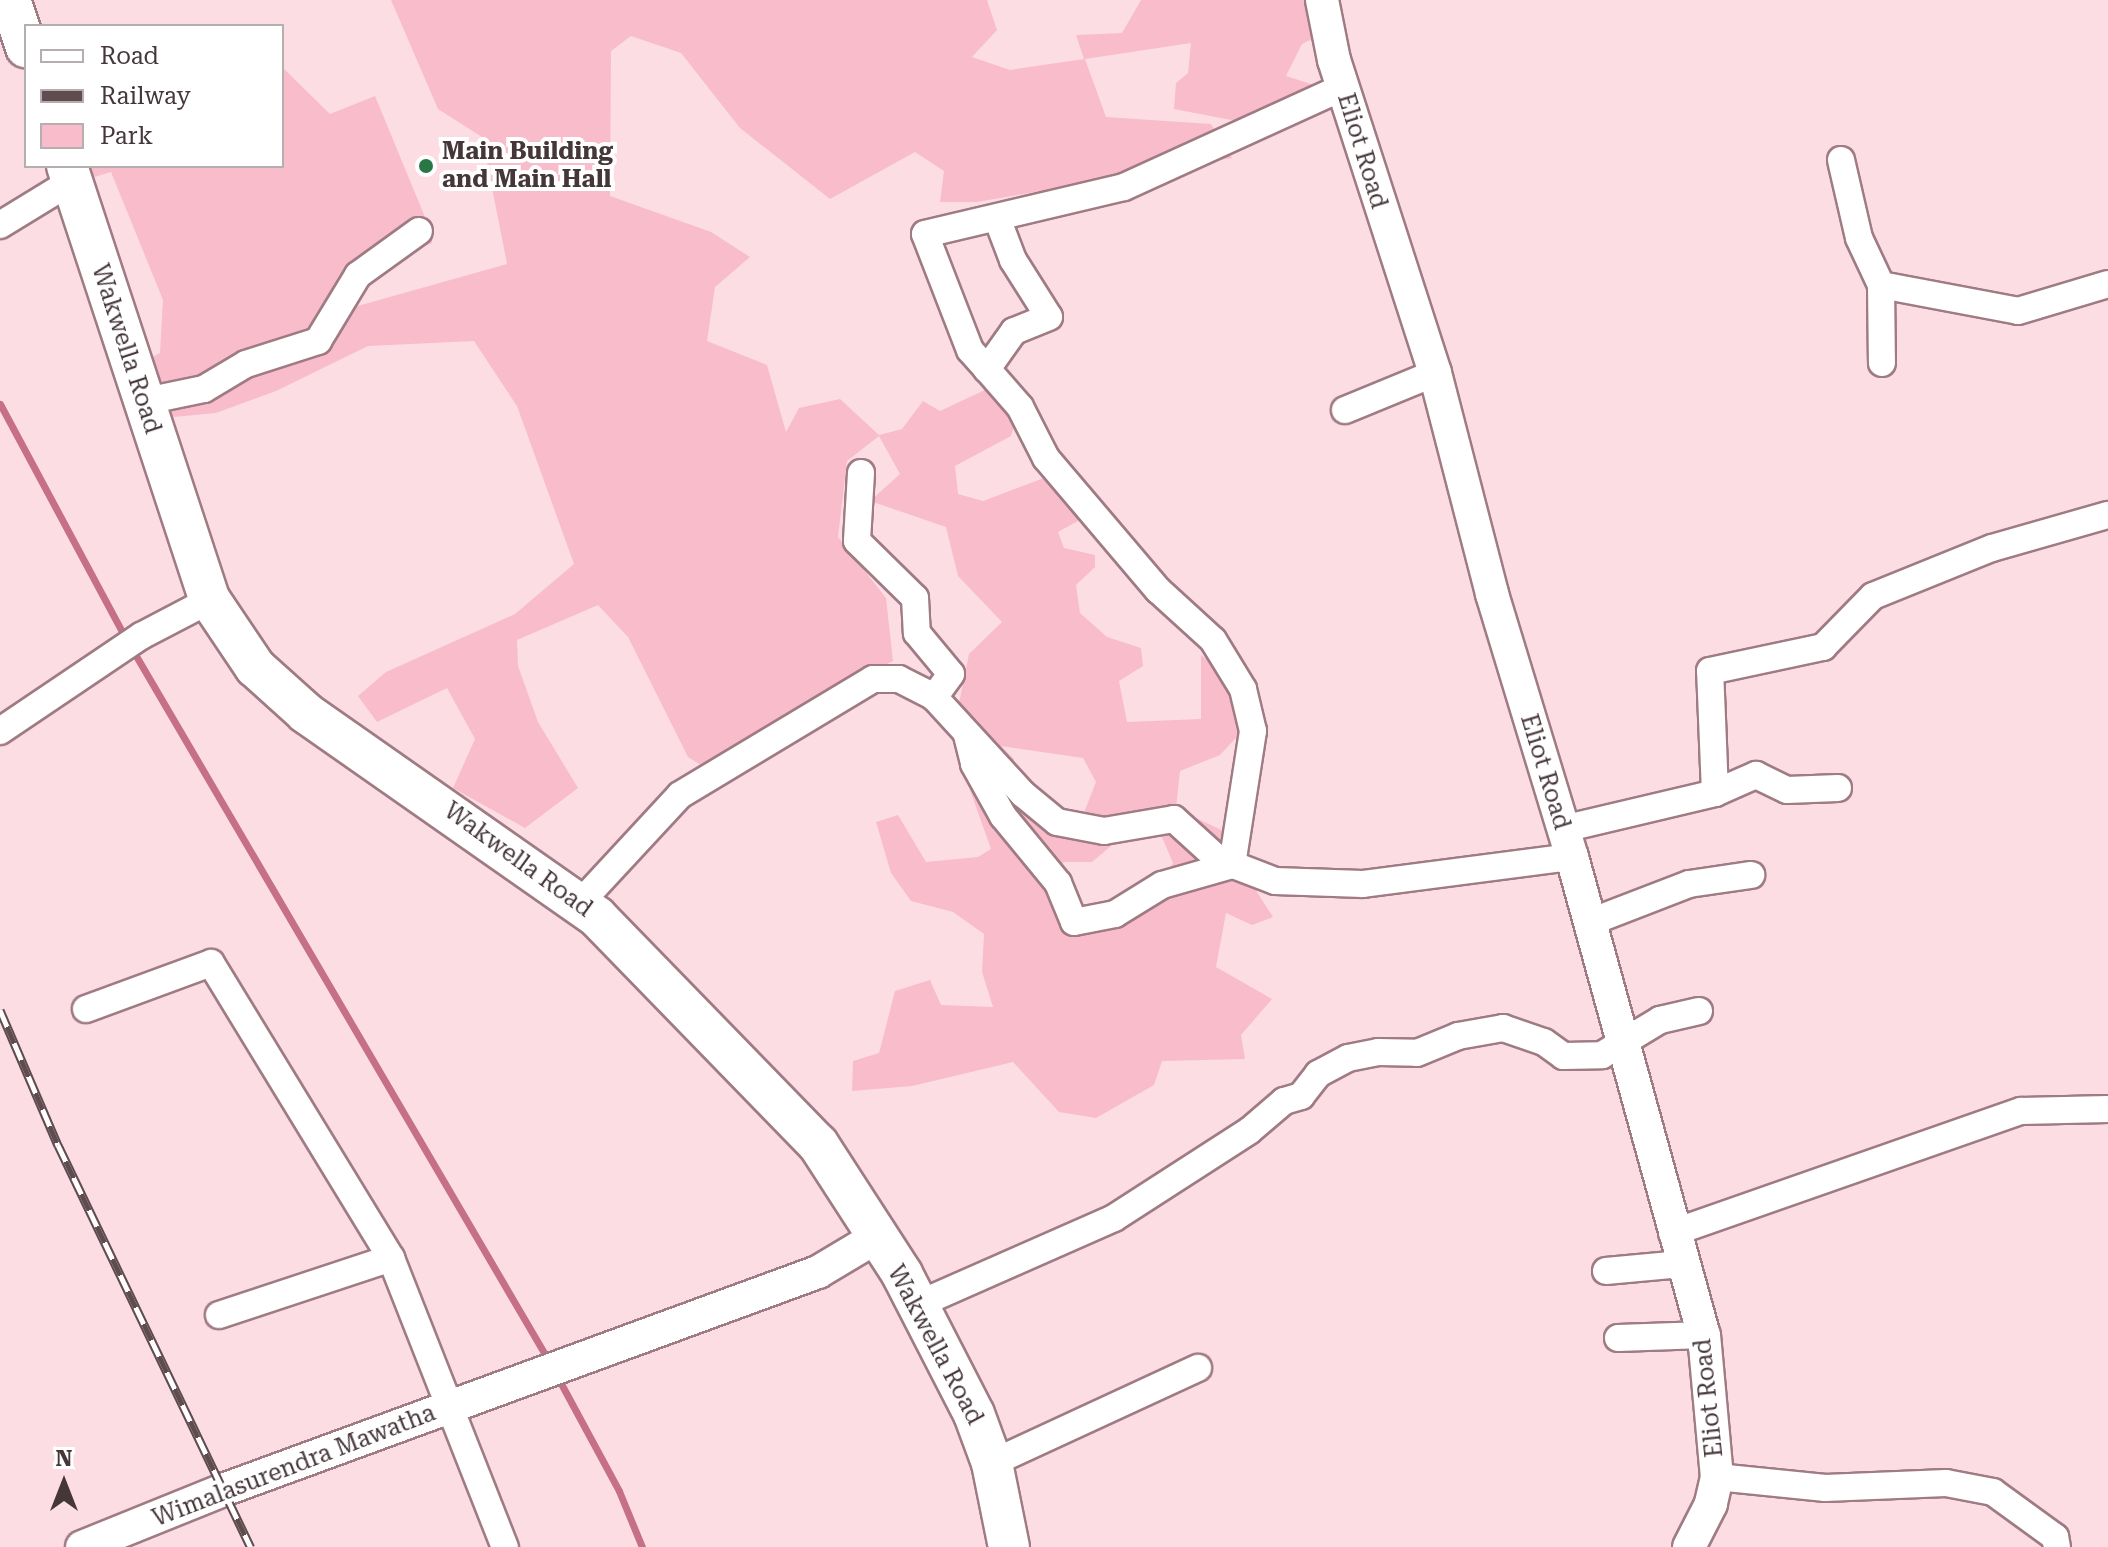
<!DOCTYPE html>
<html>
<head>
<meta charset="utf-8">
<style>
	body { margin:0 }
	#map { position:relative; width:2108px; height:1547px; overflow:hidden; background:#fddde4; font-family:"Roboto Serif",serif }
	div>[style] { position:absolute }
	.green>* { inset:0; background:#f8bccb }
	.stream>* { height:7px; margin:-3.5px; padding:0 3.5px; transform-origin:3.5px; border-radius:3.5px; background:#c57087 }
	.roads { filter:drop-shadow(2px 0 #9f7b83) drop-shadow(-2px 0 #9f7b83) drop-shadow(0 2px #9f7b83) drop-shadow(0 -2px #9f7b83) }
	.minor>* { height:26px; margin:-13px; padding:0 13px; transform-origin:13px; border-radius:13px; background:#fff }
	.tertiary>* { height:32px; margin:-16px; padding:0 16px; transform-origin:16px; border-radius:16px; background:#fff }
	.primary>* { height:40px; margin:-20px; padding:0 20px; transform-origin:20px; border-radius:20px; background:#fff }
	.rail>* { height:9px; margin-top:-4.5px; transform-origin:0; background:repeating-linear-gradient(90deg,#fff 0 18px,#5e4c50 0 36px); box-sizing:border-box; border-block:2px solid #5e4c50 }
	.dots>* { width:22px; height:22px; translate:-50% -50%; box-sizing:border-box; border:4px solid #fff; border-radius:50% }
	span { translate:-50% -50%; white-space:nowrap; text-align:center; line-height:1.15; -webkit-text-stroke:8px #fff; paint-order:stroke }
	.street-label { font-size:24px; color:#453639 }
	.poi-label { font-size:24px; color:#453639; font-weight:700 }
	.left { translate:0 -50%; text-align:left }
	.legend { position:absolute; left:24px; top:24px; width:260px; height:144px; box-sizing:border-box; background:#fff; border:2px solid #b5afb0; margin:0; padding:10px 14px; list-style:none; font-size:24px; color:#453639 }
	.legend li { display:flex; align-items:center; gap:16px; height:40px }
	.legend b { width:40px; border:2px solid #b5afb0 }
	.north { position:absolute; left:24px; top:1443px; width:80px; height:80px; -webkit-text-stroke:6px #fff; paint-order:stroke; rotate:0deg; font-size:22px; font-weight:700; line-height:32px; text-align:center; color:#453639 }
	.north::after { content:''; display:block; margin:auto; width:28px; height:36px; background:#453639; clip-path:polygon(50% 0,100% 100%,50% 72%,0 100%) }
</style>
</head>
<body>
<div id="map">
	<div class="green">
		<i style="clip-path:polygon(evenodd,391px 0,987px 0,997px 30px,972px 57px,1010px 70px,1084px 59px,1076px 35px,1122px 33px,1141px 0,1322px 0,1327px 32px,1302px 44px,1286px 76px,1314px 85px,1252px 124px,1174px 109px,1176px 83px,1188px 73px,1191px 43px,1085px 59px,1106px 117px,1211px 124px,1232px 158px,977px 202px,940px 202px,944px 171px,915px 152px,830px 199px,740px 128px,681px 53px,631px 36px,611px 51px,610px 196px,711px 232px,750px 257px,715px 287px,707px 341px,767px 365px,786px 432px,799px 408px,840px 399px,879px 435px,902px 429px,923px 401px,940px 411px,987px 389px,1020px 407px,1011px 436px,955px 466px,958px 494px,983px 501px,1060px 472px,1084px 497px,1078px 521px,1058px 532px,1064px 548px,1095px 555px,1095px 567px,1076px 585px,1080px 613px,1107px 637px,1141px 648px,1143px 666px,1119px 681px,1127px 722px,1201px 719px,1201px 655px,1243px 689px,1247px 726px,1220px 755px,1180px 771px,1175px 818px,1196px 818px,1230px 834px,1250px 881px,1273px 917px,1252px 925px,1226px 913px,1216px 967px,1272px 999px,1241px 1035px,1245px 1059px,1162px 1061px,1154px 1085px,1096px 1118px,1059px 1112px,1013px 1062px,912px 1086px,852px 1091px,853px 1061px,879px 1053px,895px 991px,930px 980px,941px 1005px,993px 1007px,982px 972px,984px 934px,953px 912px,911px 901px,891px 873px,876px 822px,898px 815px,926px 862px,978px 857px,991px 849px,964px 773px,998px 745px,967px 735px,959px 703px,969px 654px,1002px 622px,958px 576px,946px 527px,870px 501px,900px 474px,879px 436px,847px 461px,838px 537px,886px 598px,893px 661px,795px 708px,704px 767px,688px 757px,628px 637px,598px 605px,517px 640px,518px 666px,538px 722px,578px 788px,525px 828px,453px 788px,475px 739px,447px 688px,377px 722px,358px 696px,386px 672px,515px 614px,574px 564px,517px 406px,474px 341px,368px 346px,276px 391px,216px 413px,174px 417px,138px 375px,146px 360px,160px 353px,163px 300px,111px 172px,91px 178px,88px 166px,282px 166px,282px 67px,330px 114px,375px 96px,432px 234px,432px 243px,357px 268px,315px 318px,507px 264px,482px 137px,438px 109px,391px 0,1001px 746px,1083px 758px,1096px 782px,1083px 815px,1103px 832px,1077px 840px,1008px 787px,1014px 759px,1001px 746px,391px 0,1159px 830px,1173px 863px,1161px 885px,1066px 923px,1063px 862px,1092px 862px,1111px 846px,1105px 832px,1159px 830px)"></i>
	</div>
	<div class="stream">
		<i style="left:0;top:404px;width:267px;rotate:61.8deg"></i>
		<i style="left:132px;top:649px;width:827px;rotate:59.65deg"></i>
		<i style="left:558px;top:1378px;width:128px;rotate:61.6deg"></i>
		<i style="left:619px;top:1491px;width:61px;rotate:67.7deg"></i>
	</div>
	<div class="roads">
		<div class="minor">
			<i style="left:1841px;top:160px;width:80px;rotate:77deg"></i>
			<i style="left:1859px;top:238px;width:52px;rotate:64.9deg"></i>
			<i style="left:1881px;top:285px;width:78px;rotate:89.3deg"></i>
			<i style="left:997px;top:218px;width:45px;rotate:69.1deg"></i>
			<i style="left:1013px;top:260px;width:67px;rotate:57.7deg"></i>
			<i style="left:1049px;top:317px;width:38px;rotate:158deg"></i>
			<i style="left:1014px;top:331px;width:47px;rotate:125.4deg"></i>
			<i style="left:987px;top:369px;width:25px;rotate:-132deg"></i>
			<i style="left:970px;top:350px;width:124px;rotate:-111.2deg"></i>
			<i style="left:925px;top:234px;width:204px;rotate:-13.3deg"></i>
			<i style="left:1124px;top:187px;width:241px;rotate:-24.5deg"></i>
			<i style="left:0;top:225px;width:84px;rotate:-31.4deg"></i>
			<i style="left:1881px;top:285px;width:139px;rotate:10.7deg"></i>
			<i style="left:2018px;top:311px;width:94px;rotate:-16.7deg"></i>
			<i style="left:141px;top:402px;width:64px;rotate:-11.7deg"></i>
			<i style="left:204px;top:389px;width:49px;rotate:-30.8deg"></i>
			<i style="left:246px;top:364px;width:76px;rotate:-17.7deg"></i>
			<i style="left:318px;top:341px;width:77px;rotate:-58.8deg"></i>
			<i style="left:358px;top:275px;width:75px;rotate:-35.8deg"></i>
			<i style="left:1345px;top:410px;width:97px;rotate:-22.3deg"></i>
			<i style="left:861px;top:473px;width:68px;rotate:93.4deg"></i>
			<i style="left:857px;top:541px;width:81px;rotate:44.5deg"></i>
			<i style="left:915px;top:598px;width:35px;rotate:87deg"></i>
			<i style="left:917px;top:633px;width:53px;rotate:50.3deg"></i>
			<i style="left:951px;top:674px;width:29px;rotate:126deg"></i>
			<i style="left:0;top:731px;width:170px;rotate:-34deg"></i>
			<i style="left:141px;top:636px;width:78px;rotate:-27.6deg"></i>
			<i style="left:967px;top:735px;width:30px;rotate:76deg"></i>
			<i style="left:974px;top:764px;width:60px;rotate:60.9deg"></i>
			<i style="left:1003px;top:816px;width:87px;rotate:50.6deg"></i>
			<i style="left:1058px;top:883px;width:42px;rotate:67.7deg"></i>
			<i style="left:1074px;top:922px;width:42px;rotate:-11deg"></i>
			<i style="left:1115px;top:914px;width:55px;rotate:-31.7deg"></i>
			<i style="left:1162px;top:885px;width:73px;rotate:-15.9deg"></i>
			<i style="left:1232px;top:865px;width:136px;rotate:-81.1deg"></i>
			<i style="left:1253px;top:731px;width:43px;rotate:-103.4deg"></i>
			<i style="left:1243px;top:689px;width:57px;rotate:-121.5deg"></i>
			<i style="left:1213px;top:640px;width:74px;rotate:-137.7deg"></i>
			<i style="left:1158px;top:590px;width:173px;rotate:-130.3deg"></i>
			<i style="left:1046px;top:458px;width:57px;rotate:-117deg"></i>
			<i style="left:1020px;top:407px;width:50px;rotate:-131deg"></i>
			<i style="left:1715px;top:793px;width:45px;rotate:-23.7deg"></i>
			<i style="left:1756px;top:775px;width:34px;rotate:26deg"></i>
			<i style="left:1787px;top:790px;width:51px;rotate:-2.2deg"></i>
			<i style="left:1563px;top:829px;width:156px;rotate:-13.3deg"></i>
			<i style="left:1715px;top:793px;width:122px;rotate:-92.3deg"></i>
			<i style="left:1710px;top:671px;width:116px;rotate:-12deg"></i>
			<i style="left:1823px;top:647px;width:71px;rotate:-45.6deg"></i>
			<i style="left:1873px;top:596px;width:128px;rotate:-22deg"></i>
			<i style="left:1992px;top:548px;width:121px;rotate:-15.9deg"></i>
			<i style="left:580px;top:903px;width:147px;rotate:-47.2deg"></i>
			<i style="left:680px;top:795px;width:225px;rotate:-31deg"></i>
			<i style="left:873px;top:679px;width:26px"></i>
			<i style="left:899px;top:679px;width:39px;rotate:27deg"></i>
			<i style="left:934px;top:697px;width:132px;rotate:47.5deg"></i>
			<i style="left:1023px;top:794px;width:44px;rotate:39.5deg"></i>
			<i style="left:1057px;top:822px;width:48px;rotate:10.8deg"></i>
			<i style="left:1104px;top:831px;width:71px;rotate:-9.7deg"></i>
			<i style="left:1174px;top:819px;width:59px;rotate:42.3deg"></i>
			<i style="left:1218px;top:859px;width:61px;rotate:21.1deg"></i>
			<i style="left:1275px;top:881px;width:88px;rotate:2deg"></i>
			<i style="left:1363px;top:884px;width:211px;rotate:-7.4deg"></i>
			<i style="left:1588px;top:923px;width:108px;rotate:-21.1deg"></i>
			<i style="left:1689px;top:884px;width:63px;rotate:-8.3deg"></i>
			<i style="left:86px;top:1009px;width:133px;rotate:-20.2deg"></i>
			<i style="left:211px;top:963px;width:346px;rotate:58.6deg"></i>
			<i style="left:391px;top:1258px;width:311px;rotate:68.5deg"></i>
			<i style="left:1672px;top:1233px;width:370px;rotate:-19.3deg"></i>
			<i style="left:2021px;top:1111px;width:87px;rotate:-1.3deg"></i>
			<i style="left:1606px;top:1271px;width:76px;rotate:-5.3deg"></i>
			<i style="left:919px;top:1304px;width:213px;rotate:-23.8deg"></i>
			<i style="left:1114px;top:1218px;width:161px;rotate:-32.8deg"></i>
			<i style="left:1249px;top:1131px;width:46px;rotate:-40.6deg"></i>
			<i style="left:1284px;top:1101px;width:18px;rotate:-16deg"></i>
			<i style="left:1301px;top:1096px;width:28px;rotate:-52deg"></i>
			<i style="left:1318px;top:1074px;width:34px;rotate:-28deg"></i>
			<i style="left:1348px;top:1058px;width:31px;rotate:-11deg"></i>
			<i style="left:1378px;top:1052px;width:39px;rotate:1deg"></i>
			<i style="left:1417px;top:1053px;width:44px;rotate:-22.5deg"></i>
			<i style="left:1458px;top:1036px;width:46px;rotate:-10.1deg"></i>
			<i style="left:1503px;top:1028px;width:43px;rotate:18.9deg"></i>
			<i style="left:1544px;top:1042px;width:24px;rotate:36deg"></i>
			<i style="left:1563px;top:1056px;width:39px;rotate:-1deg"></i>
			<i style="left:1602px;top:1055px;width:68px;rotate:-31.1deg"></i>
			<i style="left:1660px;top:1020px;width:40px;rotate:-13deg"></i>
			<i style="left:219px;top:1315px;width:181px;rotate:-18.3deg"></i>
			<i style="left:1618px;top:1338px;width:86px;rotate:-2deg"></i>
			<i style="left:992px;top:1463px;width:227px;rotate:-24.8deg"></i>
			<i style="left:1717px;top:1477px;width:109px;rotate:5.8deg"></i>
			<i style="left:1825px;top:1488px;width:121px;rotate:-2.4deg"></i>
			<i style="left:1946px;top:1483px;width:48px;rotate:10.8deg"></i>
			<i style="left:1993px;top:1492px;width:77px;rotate:36deg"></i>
			<i style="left:2055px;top:1537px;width:10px;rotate:79deg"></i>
		</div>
		<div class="tertiary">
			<i style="left:1322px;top:0;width:61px;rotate:78.7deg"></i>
			<i style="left:1334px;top:60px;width:329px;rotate:72.1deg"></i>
			<i style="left:1435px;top:373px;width:228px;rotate:75.5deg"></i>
			<i style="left:1492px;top:594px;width:275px;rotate:73.1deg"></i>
			<i style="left:1572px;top:857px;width:496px;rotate:74.6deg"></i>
			<i style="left:1704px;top:1335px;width:143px;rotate:84.8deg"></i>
			<i style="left:1717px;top:1477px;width:28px;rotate:103deg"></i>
			<i style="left:1711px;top:1504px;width:48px;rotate:117.1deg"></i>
			<i style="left:82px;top:1547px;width:152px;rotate:-22deg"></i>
			<i style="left:223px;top:1490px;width:634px;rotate:-20.12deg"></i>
			<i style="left:818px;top:1272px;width:66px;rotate:-30.8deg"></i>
		</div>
		<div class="primary">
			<i style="left:10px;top:0;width:50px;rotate:71.2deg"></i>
			<i style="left:67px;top:166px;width:457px;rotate:71.8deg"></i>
			<i style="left:210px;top:600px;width:81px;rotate:56.1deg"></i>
			<i style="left:255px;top:667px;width:69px;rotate:42deg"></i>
			<i style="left:306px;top:713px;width:355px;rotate:35deg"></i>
			<i style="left:597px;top:917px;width:317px;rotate:45.8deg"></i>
			<i style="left:818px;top:1144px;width:155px;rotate:57.1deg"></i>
			<i style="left:902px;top:1274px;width:157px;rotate:62.8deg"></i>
			<i style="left:974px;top:1414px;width:52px;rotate:69.8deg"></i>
			<i style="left:992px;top:1463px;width:86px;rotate:78.6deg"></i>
		</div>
	</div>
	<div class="rail">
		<i style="left:0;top:1010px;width:147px;rotate:66.8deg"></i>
		<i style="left:58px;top:1145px;width:446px;rotate:64.4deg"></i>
	</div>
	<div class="dots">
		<i style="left:426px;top:166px;background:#297747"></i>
	</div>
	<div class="street-label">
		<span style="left:1362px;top:151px;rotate:73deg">Eliot Road</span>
		<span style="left:126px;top:349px;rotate:72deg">Wakwella Road</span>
		<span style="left:1545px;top:772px;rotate:73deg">Eliot Road</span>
		<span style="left:518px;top:860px;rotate:36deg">Wakwella Road</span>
		<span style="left:935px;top:1345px;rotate:62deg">Wakwella Road</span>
		<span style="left:1709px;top:1398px;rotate:-96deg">Eliot Road</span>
		<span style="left:294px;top:1466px;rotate:-21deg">Wimalasurendra Mawatha</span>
	</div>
	<div class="poi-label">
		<span class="left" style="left:442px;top:166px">Main Building<br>and Main Hall</span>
	</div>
	<ul class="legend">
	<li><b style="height:10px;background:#fff"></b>Road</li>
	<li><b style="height:10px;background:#5e4c50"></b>Railway</li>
	<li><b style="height:22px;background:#f8bccb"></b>Park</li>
	</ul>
	<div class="north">N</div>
</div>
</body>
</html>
